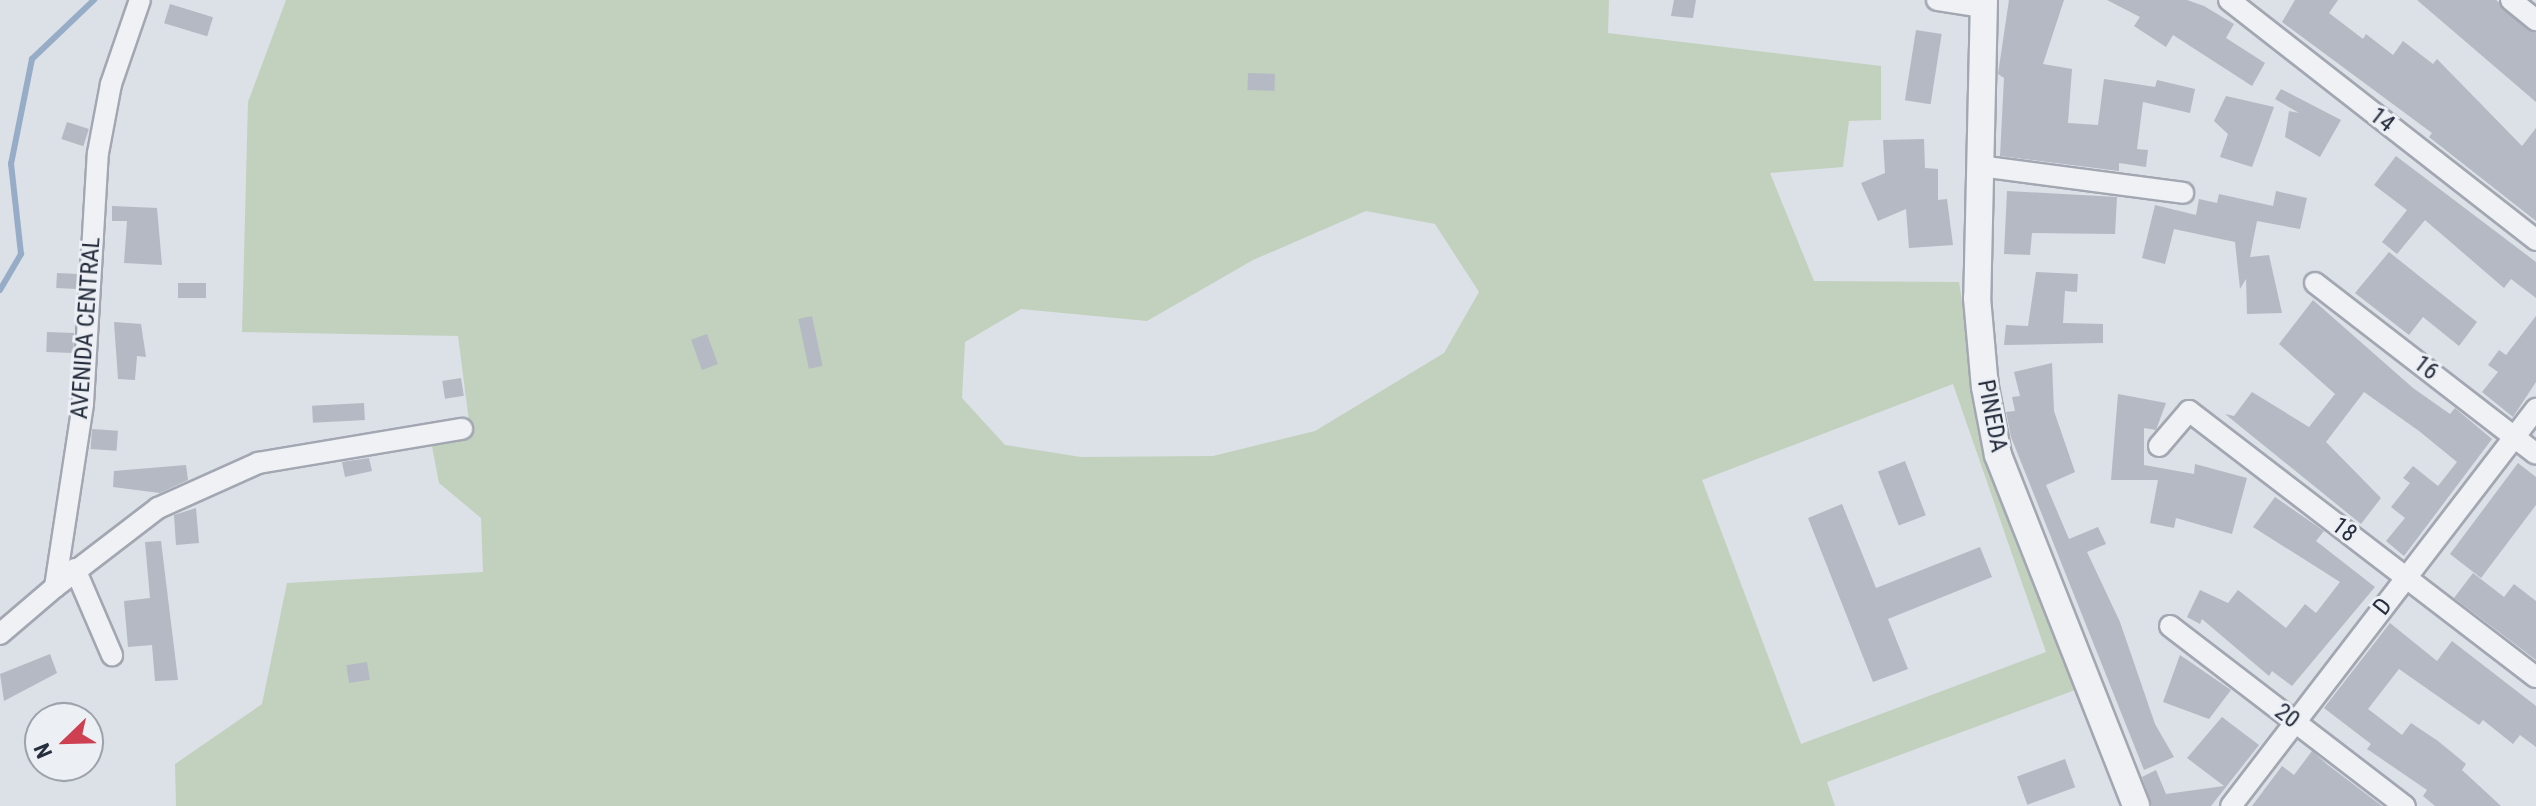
<!DOCTYPE html>
<html>
<head>
<meta charset="utf-8">
<style>
	body { margin:0 }
	#map { position:relative; width:2536px; height:806px; overflow:hidden; background:#dce0e7; font-family:"Roboto Condensed",sans-serif }
	div>[style] { position:absolute }
	.green>* { inset:0; background:#c2d1bd }
	.stream>* { height:6px; margin:-3px; padding:0 3px; transform-origin:3px; border-radius:3px; background:#97adc7 }
	.building>* { inset:0; background:#b4b9c3; transform-origin:0 0 }
	.roads { filter:drop-shadow(2px 0 #a2a7b1) drop-shadow(-2px 0 #a2a7b1) drop-shadow(0 2px #a2a7b1) drop-shadow(0 -2px #a2a7b1) }
	.minor>* { height:20px; margin:-10px; padding:0 10px; transform-origin:10px; border-radius:10px; background:#eff1f5 }
	.tertiary>* { height:26px; margin:-13px; padding:0 13px; transform-origin:13px; border-radius:13px; background:#eff1f5 }
	span { translate:-50% -50%; white-space:nowrap; text-align:center; line-height:1.15; -webkit-text-stroke:6px #eceff4; paint-order:stroke }
	.street-label { font-size:24px; color:#262e3d }
	.north { position:absolute; left:24px; top:702px; width:80px; height:80px; box-sizing:border-box; background:#eceff4; border:2px solid #9da2ab; border-radius:50%; rotate:247deg; font-size:22px; font-weight:700; line-height:32px; text-align:center; color:#262e3d }
	.north::after { content:''; display:block; margin:auto; width:28px; height:36px; background:#ce3f52; clip-path:polygon(50% 0,100% 100%,50% 72%,0 100%) }
</style>
</head>
<body>
<div id="map">
	<div class="green">
		<i style="clip-path:polygon(evenodd,286px 0,1609px 0,1608px 33px,1881px 66px,1881px 120px,1849px 121px,1843px 167px,1770px 173px,1814px 281px,1959px 282px,1987px 454px,2075px 690px,1827px 782px,1835px 806px,176px 806px,175px 764px,262px 704px,287px 583px,483px 572px,481px 518px,439px 483px,431px 441px,470px 429px,458px 336px,242px 332px,248px 102px,286px 0,1366px 211px,1435px 224px,1479px 292px,1444px 353px,1315px 431px,1213px 456px,1081px 457px,1005px 445px,962px 398px,965px 342px,1021px 309px,1147px 321px,1253px 260px,1366px 211px,286px 0,1953px 384px,2046px 652px,1801px 744px,1702px 480px,1953px 384px)"></i>
	</div>
	<div class="stream">
		<i style="left:0;top:290px;width:42px;rotate:-59.7deg"></i>
		<i style="left:21px;top:254px;width:91px;rotate:-96.3deg"></i>
		<i style="left:11px;top:164px;width:107px;rotate:-78.7deg"></i>
		<i style="left:32px;top:59px;width:86px;rotate:-43.6deg"></i>
	</div>
	<div class="building">
		<i style="clip-path:polygon(1674px 0,1696px 0,1693px 18px,1671px 16px)"></i>
		<i style="clip-path:polygon(2009px 0,2064px 0,2043px 64px,2072px 69px,2068px 123px,2098px 125px,2104px 79px,2155px 87px,2157px 80px,2195px 89px,2190px 113px,2143px 102px,2137px 149px,2148px 150px,2146px 167px,2119px 163px,2119px 171px,2000px 156px,2004px 78px,1998px 74px)"></i>
		<i style="clip-path:polygon(2107px 0,2187px 0,2204px 6px,2234px 24px,2226px 38px,2265px 63px,2252px 86px,2173px 35px,2166px 47px,2134px 26px,2140px 17px)"></i>
		<i style="clip-path:polygon(2295px 0,2338px 0,2329px 13px,2363px 39px,2366px 34px,2393px 55px,2403px 41px,2433px 64px,2437px 59px,2522px 146px,2536px 128px,2536px 221px,2429px 137px,2432px 133px,2282px 22px)"></i>
		<i style="clip-path:polygon(2417px 0,2496px 0,2536px 33px,2536px 102px)"></i>
		<i style="left:170px;top:4px;width:45px;height:20px;rotate:17deg"></i>
		<i style="left:1916px;top:30px;width:26px;height:71px;rotate:9deg"></i>
		<i style="left:1248px;top:73px;width:27px;height:17px;rotate:2deg"></i>
		<i style="clip-path:polygon(2281px 89px,2341px 120px,2320px 157px,2285px 137px,2289px 111px,2299px 113px,2275px 99px)"></i>
		<i style="clip-path:polygon(2226px 96px,2274px 107px,2252px 167px,2220px 157px,2228px 134px,2214px 121px)"></i>
		<i style="left:67px;top:122px;width:23px;height:18px;rotate:18deg"></i>
		<i style="clip-path:polygon(1924px 139px,1925px 168px,1938px 169px,1938px 200px,1947px 199px,1953px 245px,1909px 248px,1906px 209px,1878px 221px,1861px 183px,1885px 173px,1883px 140px)"></i>
		<i style="clip-path:polygon(2396px 156px,2536px 262px,2536px 298px,2511px 279px,2504px 288px,2425px 220px,2397px 254px,2382px 242px,2407px 210px,2374px 185px)"></i>
		<i style="clip-path:polygon(2007px 191px,2117px 197px,2115px 234px,2032px 233px,2030px 255px,2004px 254px)"></i>
		<i style="clip-path:polygon(2276px 191px,2307px 198px,2300px 229px,2257px 221px,2250px 257px,2269px 255px,2282px 313px,2247px 314px,2246px 279px,2240px 289px,2235px 242px,2174px 229px,2165px 264px,2142px 258px,2155px 205px,2196px 215px,2199px 199px,2217px 203px,2219px 194px,2273px 206px)"></i>
		<i style="clip-path:polygon(112px 206px,157px 208px,162px 265px,124px 263px,127px 221px,112px 221px)"></i>
		<i style="clip-path:polygon(2389px 252px,2477px 322px,2459px 346px,2423px 317px,2409px 335px,2355px 293px)"></i>
		<i style="clip-path:polygon(2036px 272px,2078px 274px,2077px 292px,2065px 291px,2063px 323px,2103px 324px,2103px 343px,2004px 345px,2006px 325px,2028px 326px)"></i>
		<i style="left:57px;top:273px;width:21px;height:15px;rotate:3deg"></i>
		<i style="left:178px;top:283px;width:28px;height:15px"></i>
		<i style="clip-path:polygon(2313px 300px,2413px 388px,2450px 414px,2455px 408px,2492px 439px,2404px 556px,2386px 541px,2405px 518px,2391px 507px,2410px 483px,2403px 478px,2413px 466px,2438px 486px,2457px 462px,2419px 431px,2364px 392px,2326px 442px,2381px 498px,2361px 524px,2225px 414px,2234px 416px,2252px 392px,2309px 427px,2335px 394px,2279px 344px)"></i>
		<i style="left:812px;top:316px;width:51px;height:14px;rotate:78deg"></i>
		<i style="clip-path:polygon(2536px 316px,2536px 382px,2513px 417px,2482px 392px,2498px 372px,2488px 365px,2499px 350px,2506px 355px)"></i>
		<i style="clip-path:polygon(114px 322px,141px 324px,146px 357px,137px 356px,135px 380px,118px 379px)"></i>
		<i style="left:47px;top:332px;width:27px;height:20px;rotate:2deg"></i>
		<i style="left:707px;top:334px;width:32px;height:17px;rotate:70deg"></i>
		<i style="clip-path:polygon(2052px 363px,2054px 411px,2075px 472px,2046px 485px,2069px 539px,2098px 527px,2106px 544px,2087px 552px,2120px 622px,2155px 724px,2174px 757px,2144px 770px,2011px 437px,2006px 412px,2015px 411px,2012px 397px,2020px 396px,2014px 372px)"></i>
		<i style="left:461px;top:378px;width:18px;height:19px;rotate:81deg"></i>
		<i style="clip-path:polygon(2118px 394px,2166px 403px,2156px 430px,2144px 428px,2144px 465px,2194px 474px,2195px 464px,2247px 478px,2232px 534px,2176px 518px,2174px 528px,2150px 523px,2158px 480px,2111px 480px)"></i>
		<i style="left:364px;top:403px;width:17px;height:52px;rotate:87deg"></i>
		<i style="left:92px;top:429px;width:26px;height:20px;rotate:4deg"></i>
		<i style="clip-path:polygon(369px 458px,372px 471px,345px 477px,342px 462px)"></i>
		<i style="left:1905px;top:461px;width:58px;height:29px;rotate:69deg"></i>
		<i style="clip-path:polygon(2518px 463px,2536px 477px,2536px 505px,2481px 578px,2450px 554px)"></i>
		<i style="clip-path:polygon(186px 465px,188px 480px,160px 493px,113px 487px,114px 471px)"></i>
		<i style="clip-path:polygon(2275px 497px,2324px 531px,2316px 541px,2375px 587px,2292px 686px,2272px 671px,2269px 676px,2202px 619px,2200px 624px,2187px 617px,2200px 590px,2228px 603px,2238px 590px,2286px 628px,2305px 604px,2316px 613px,2340px 582px,2253px 527px)"></i>
		<i style="clip-path:polygon(1842px 504px,1876px 588px,1980px 547px,1992px 577px,1888px 619px,1908px 669px,1873px 682px,1808px 518px)"></i>
		<i style="clip-path:polygon(196px 508px,199px 543px,176px 545px,174px 515px)"></i>
		<i style="clip-path:polygon(161px 541px,178px 680px,155px 681px,152px 645px,128px 647px,124px 601px,150px 598px,145px 542px)"></i>
		<i style="clip-path:polygon(2473px 573px,2504px 597px,2514px 584px,2536px 601px,2536px 660px,2454px 598px)"></i>
		<i style="clip-path:polygon(2390px 623px,2437px 661px,2452px 641px,2536px 706px,2536px 747px,2520px 735px,2513px 744px,2483px 720px,2479px 725px,2399px 669px,2368px 709px,2402px 735px,2411px 723px,2438px 741px,2466px 764px,2462px 770px,2501px 806px,2435px 806px,2423px 796px,2427px 790px,2367px 749px,2371px 744px,2324px 708px)"></i>
		<i style="clip-path:polygon(50px 654px,57px 673px,4px 701px,0 674px)"></i>
		<i style="clip-path:polygon(2180px 655px,2231px 690px,2209px 719px,2163px 702px)"></i>
		<i style="left:367px;top:662px;width:18px;height:21px;rotate:81deg"></i>
		<i style="clip-path:polygon(2222px 717px,2259px 745px,2211px 806px,2152px 806px,2142px 777px,2156px 770px,2166px 794px,2224px 786px,2187px 758px)"></i>
		<i style="clip-path:polygon(2312px 751px,2328px 765px,2382px 806px,2252px 806px,2282px 766px,2294px 775px)"></i>
		<i style="left:2065px;top:759px;width:30px;height:51px;rotate:70deg"></i>
	</div>
	<div class="roads">
		<div class="minor">
			<i style="left:1937px;top:0;width:46px;rotate:8.8deg"></i>
			<i style="left:2229px;top:0;width:390px;rotate:38deg"></i>
			<i style="left:2511px;top:0;width:32px;rotate:39deg"></i>
			<i style="left:1979px;top:166px;width:206px;rotate:7.5deg"></i>
			<i style="left:2315px;top:283px;width:279px;rotate:37.7deg"></i>
			<i style="left:2159px;top:446px;width:46px;rotate:-49.4deg"></i>
			<i style="left:2189px;top:411px;width:437px;rotate:37.5deg"></i>
			<i style="left:75px;top:569px;width:94px;rotate:66.7deg"></i>
			<i style="left:55px;top:587px;width:130px;rotate:-37.5deg"></i>
			<i style="left:158px;top:508px;width:110px;rotate:-24.2deg"></i>
			<i style="left:258px;top:463px;width:207px;rotate:-9.5deg"></i>
			<i style="left:2170px;top:626px;width:296px;rotate:37.5deg"></i>
			<i style="left:0;top:634px;width:72px;rotate:-40.5deg"></i>
			<i style="left:55px;top:587px;width:186px;rotate:-81.3deg"></i>
			<i style="left:83px;top:403px;width:250px;rotate:-86.6deg"></i>
			<i style="left:98px;top:153px;width:70px;rotate:-79.3deg"></i>
			<i style="left:111px;top:84px;width:89px;rotate:-71deg"></i>
			<i style="left:2231px;top:806px;width:501px;rotate:-52.47deg"></i>
		</div>
		<div class="tertiary">
			<i style="left:1984px;top:0;width:298px;rotate:91.3deg"></i>
			<i style="left:1977px;top:298px;width:89px;rotate:84.9deg"></i>
			<i style="left:1985px;top:387px;width:69px;rotate:79.2deg"></i>
			<i style="left:1998px;top:455px;width:377px;rotate:68.5deg"></i>
		</div>
	</div>
	<div class="street-label">
		<span style="left:2382px;top:120px;rotate:38deg">14</span>
		<span style="left:86px;top:328px;rotate:-86deg">AVENIDA CENTRAL</span>
		<span style="left:2426px;top:368px;rotate:38deg">16</span>
		<span style="left:1992px;top:416px;rotate:79deg">PINEDA</span>
		<span style="left:2344px;top:530px;rotate:37deg">18</span>
		<span style="left:2383px;top:607px;rotate:-52deg">D</span>
		<span style="left:2287px;top:716px;rotate:37deg">20</span>
	</div>
	<div class="north">N</div>
</div>
</body>
</html>
